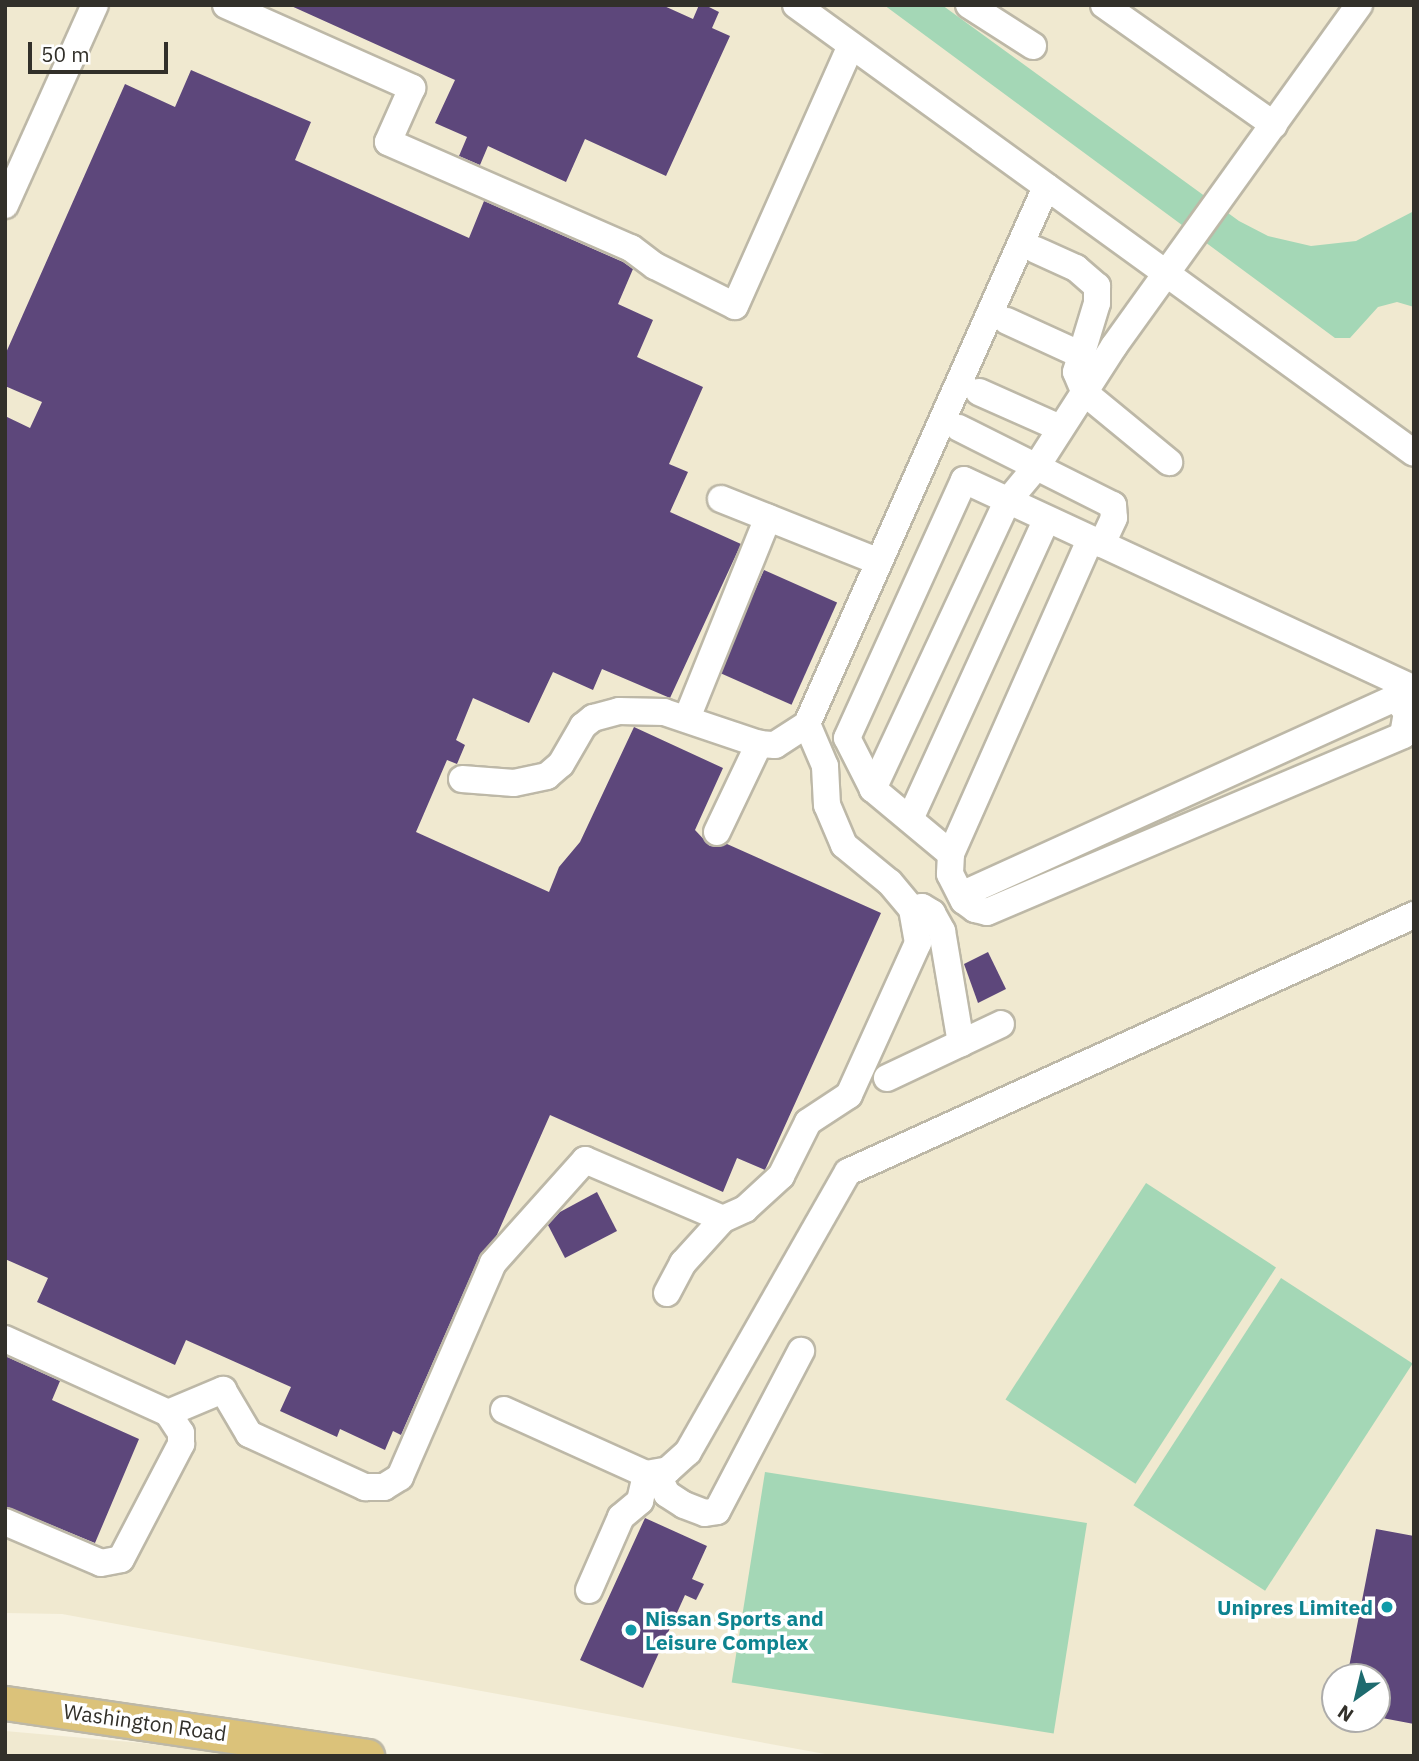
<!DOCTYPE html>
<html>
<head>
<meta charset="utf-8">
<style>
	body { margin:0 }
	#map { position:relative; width:1419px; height:1761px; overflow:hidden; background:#f8f3e2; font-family:"IBM Plex Sans",sans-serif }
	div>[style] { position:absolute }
	.built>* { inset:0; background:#f0e9d0 }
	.green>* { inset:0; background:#a4d7b6; transform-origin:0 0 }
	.building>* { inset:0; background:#5d477b; transform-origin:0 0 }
	.roads { filter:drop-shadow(2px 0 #bdb8a7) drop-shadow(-2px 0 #bdb8a7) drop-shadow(0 2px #bdb8a7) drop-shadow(0 -2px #bdb8a7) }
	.minor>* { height:26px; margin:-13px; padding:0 13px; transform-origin:13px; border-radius:13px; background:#fff }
	.major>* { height:33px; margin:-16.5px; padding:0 16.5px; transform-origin:16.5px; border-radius:16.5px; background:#dbc27a }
	.dots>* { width:19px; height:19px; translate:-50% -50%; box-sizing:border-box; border:4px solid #fff; border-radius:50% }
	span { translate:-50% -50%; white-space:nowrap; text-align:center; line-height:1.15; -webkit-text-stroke:7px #fff; paint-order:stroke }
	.culture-label { font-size:21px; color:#0d838f; font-weight:700 }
	.right { translate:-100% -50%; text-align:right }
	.left { translate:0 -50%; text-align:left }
	.street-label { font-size:21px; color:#32302a }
	.frame { position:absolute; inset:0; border:7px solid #32302a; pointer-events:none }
	.north { position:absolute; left:1321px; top:1663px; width:70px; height:70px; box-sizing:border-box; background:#fff; border:2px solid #adacaa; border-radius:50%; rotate:214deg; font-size:19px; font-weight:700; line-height:28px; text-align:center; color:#32302a }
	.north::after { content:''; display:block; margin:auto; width:24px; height:32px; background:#1e6b6f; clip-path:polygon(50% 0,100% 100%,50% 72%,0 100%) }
	.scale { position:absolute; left:28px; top:42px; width:140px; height:32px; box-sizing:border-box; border:4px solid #32302a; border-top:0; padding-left:9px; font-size:21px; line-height:24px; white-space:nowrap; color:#32302a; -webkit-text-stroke:5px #fff; paint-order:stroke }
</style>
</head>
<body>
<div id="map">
	<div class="built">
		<i style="clip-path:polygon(evenodd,5px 5px,1414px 5px,1414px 1756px,836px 1756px,62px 1614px,5px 1613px,5px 5px,1335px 1677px,1377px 1677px,1377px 1719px,1335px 1719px,1335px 1677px)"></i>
		<i style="clip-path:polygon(5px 1731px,142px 1743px,247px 1756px,5px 1756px)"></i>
	</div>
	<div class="green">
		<i style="clip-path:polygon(884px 5px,942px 5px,1239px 221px,1268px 236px,1311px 246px,1356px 241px,1414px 211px,1414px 307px,1397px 302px,1378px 307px,1350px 338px,1335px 338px)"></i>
		<i style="left:1146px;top:1183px;width:155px;height:258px;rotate:33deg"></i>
		<i style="left:1281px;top:1278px;width:157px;height:271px;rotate:33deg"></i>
		<i style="left:765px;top:1472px;width:326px;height:213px;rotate:9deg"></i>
	</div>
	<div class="building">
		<i style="clip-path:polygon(289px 5px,662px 5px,693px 19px,699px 5px,705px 5px,719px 12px,712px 28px,730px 36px,666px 176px,585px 139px,566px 182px,488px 146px,480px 165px,459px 156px,467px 137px,435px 123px,455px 80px)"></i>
		<i style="clip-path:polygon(191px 70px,311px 122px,295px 160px,469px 238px,484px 201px,623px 262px,633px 269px,618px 304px,653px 320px,637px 357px,703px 387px,669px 464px,688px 472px,670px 512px,741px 544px,670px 698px,602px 669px,593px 690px,553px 672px,529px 723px,473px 698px,456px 740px,465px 745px,457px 764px,447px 760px,416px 832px,549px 892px,559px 867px,580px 842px,634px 727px,723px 768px,695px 830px,710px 846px,727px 844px,881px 913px,765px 1170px,737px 1158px,723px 1192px,550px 1115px,496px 1237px,479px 1257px,401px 1435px,393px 1431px,385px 1450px,340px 1429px,337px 1437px,280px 1411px,291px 1387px,186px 1340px,175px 1365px,37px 1302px,48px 1278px,5px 1259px,5px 416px,30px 428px,42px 402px,5px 386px,5px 355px,125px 84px,175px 107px)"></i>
		<i style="left:764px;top:570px;width:80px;height:112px;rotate:24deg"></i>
		<i style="clip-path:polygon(988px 952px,1006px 989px,978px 1003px,964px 964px)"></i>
		<i style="clip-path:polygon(597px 1192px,617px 1231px,565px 1258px,548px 1225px,560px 1212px)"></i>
		<i style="clip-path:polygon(5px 1356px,60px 1381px,52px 1400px,139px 1439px,95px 1543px,5px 1506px)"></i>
		<i style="clip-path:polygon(645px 1518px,707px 1546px,692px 1579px,704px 1584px,696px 1600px,685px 1595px,643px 1688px,580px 1660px)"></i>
		<i style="clip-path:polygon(1376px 1529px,1414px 1536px,1414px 1724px,1377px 1717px,1377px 1677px,1347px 1677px)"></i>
	</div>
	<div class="roads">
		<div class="minor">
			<i style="left:226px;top:5px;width:204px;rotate:24deg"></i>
			<i style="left:412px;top:88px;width:59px;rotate:114deg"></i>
			<i style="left:388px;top:142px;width:265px;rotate:23.6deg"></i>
			<i style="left:631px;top:248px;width:30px;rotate:37deg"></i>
			<i style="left:655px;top:266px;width:89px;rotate:26.6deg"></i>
			<i style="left:735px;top:306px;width:285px;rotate:-66deg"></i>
			<i style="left:796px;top:5px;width:763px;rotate:35.94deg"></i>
			<i style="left:969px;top:5px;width:76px;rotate:32.6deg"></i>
			<i style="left:1104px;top:5px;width:208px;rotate:35.2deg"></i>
			<i style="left:5px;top:205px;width:219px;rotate:-65.8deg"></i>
			<i style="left:1036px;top:250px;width:44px;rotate:24.2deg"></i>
			<i style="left:1076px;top:268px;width:28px;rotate:41deg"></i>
			<i style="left:1097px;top:286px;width:17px;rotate:90deg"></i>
			<i style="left:1097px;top:303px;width:72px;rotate:106.9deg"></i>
			<i style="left:1076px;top:372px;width:23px;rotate:67deg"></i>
			<i style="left:1085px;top:393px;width:109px;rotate:39.4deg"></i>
			<i style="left:1007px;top:321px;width:79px;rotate:24.6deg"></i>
			<i style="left:979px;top:392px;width:89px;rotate:24deg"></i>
			<i style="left:959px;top:428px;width:172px;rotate:26.6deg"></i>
			<i style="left:1113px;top:505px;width:13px;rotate:86deg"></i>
			<i style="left:1114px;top:518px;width:29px;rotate:115deg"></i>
			<i style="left:721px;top:499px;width:170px;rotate:21.7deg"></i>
			<i style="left:1090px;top:540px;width:343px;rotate:113.9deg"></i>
			<i style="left:951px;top:854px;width:20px;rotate:93deg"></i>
			<i style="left:950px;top:874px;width:30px;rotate:63deg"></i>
			<i style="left:964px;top:901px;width:14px;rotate:36deg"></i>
			<i style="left:975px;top:909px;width:12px;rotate:14deg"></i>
			<i style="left:987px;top:912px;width:452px;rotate:-23deg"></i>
			<i style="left:1403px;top:735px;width:23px;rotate:-80deg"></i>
			<i style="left:1407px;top:712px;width:18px;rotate:-131deg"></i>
			<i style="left:687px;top:718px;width:216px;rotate:-68deg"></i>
			<i style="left:462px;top:779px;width:52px;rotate:4.4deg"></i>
			<i style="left:514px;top:783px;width:34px;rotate:-12deg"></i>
			<i style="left:547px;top:776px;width:18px;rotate:-41deg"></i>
			<i style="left:561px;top:764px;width:44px;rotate:-59.9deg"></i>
			<i style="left:583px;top:726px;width:13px;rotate:-39deg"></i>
			<i style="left:593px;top:718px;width:27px;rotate:-15deg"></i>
			<i style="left:619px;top:711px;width:45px;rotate:1.3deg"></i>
			<i style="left:664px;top:712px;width:100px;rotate:18.6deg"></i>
			<i style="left:759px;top:744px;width:16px;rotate:4deg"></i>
			<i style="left:775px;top:745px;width:38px;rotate:-33deg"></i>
			<i style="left:873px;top:789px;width:317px;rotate:-65deg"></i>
			<i style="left:1007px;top:502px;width:47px;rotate:-50.2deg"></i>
			<i style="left:1037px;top:466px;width:143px;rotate:-57.3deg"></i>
			<i style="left:1114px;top:346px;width:420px;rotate:-54.3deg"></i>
			<i style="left:910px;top:819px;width:328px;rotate:-65.5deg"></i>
			<i style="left:717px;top:832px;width:98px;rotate:-64.5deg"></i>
			<i style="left:951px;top:854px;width:102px;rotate:-140.2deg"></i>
			<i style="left:873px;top:789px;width:57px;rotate:-117deg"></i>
			<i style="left:847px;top:738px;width:283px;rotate:-65.6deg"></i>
			<i style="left:964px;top:480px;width:492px;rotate:24.9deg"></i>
			<i style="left:961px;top:895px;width:477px;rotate:-24.4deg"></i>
			<i style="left:1395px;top:698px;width:18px;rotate:-38deg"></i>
			<i style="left:912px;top:909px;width:10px;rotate:-11deg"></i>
			<i style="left:922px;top:907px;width:12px;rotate:31deg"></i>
			<i style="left:932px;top:913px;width:21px;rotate:61deg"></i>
			<i style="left:942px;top:931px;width:114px;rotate:80.4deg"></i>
			<i style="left:887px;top:1078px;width:126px;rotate:-25.3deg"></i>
			<i style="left:667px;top:1293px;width:34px;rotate:-62deg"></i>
			<i style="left:683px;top:1263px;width:59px;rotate:-47.7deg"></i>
			<i style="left:5px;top:1339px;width:179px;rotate:24.4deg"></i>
			<i style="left:168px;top:1413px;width:60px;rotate:-22.7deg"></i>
			<i style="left:223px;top:1390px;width:51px;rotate:59.4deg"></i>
			<i style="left:249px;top:1434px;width:128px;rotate:24.6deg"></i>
			<i style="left:365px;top:1487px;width:19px"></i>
			<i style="left:384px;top:1487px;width:19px;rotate:-32deg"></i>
			<i style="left:400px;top:1477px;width:233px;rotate:-66.5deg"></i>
			<i style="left:493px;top:1263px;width:138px;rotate:-48.2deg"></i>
			<i style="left:585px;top:1160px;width:150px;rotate:23.1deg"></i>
			<i style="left:723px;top:1219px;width:24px;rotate:-24deg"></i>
			<i style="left:745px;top:1209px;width:49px;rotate:-42.5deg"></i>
			<i style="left:781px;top:1176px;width:60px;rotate:-63.4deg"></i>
			<i style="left:808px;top:1122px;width:49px;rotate:-33.4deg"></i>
			<i style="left:849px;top:1095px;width:167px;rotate:-65.6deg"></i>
			<i style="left:918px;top:943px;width:35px;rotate:-100deg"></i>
			<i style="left:912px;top:909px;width:35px;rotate:-130deg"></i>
			<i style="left:889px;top:882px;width:58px;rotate:-140.6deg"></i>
			<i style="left:844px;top:845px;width:43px;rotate:-113deg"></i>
			<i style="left:827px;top:805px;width:39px;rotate:-93deg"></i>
			<i style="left:825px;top:766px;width:46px;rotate:-113.2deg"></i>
			<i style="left:807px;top:724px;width:588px;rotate:-66.01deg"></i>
			<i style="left:504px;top:1410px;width:156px;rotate:24.3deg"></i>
			<i style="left:646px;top:1474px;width:22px;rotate:-10deg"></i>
			<i style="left:668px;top:1470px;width:27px;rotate:-42deg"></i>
			<i style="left:688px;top:1452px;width:322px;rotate:-60.3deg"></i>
			<i style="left:848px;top:1172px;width:622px;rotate:-24.42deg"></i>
			<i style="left:657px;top:1473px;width:23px;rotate:65deg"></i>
			<i style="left:667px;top:1494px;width:20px;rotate:33deg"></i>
			<i style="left:684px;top:1505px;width:22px;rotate:21deg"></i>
			<i style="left:705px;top:1513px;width:12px;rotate:-9deg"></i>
			<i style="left:717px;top:1511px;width:181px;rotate:-62.3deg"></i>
			<i style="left:5px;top:1522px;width:104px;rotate:23.1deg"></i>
			<i style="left:101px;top:1563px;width:20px;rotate:-11deg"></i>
			<i style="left:121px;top:1559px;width:130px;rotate:-62.4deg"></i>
			<i style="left:181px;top:1444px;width:11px;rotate:-90deg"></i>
			<i style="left:181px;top:1433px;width:24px;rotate:-123deg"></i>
			<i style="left:589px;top:1590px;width:80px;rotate:-66.3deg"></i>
			<i style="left:621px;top:1517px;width:25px;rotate:-40deg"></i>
			<i style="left:640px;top:1501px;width:28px;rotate:-77deg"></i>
		</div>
		<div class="major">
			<i style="left:5px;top:1703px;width:366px;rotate:8.3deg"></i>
		</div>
	</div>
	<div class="dots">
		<i style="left:1387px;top:1607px;background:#0f9aa8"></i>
		<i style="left:631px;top:1630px;background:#0f9aa8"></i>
	</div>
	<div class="culture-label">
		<span class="right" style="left:1373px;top:1607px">Unipres Limited</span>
		<span class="left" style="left:645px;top:1630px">Nissan Sports and<br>Leisure Complex</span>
	</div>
	<div class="street-label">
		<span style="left:145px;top:1722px;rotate:8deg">Washington Road</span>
	</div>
	<div class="frame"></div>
	<div class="north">N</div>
	<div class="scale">50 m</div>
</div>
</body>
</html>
